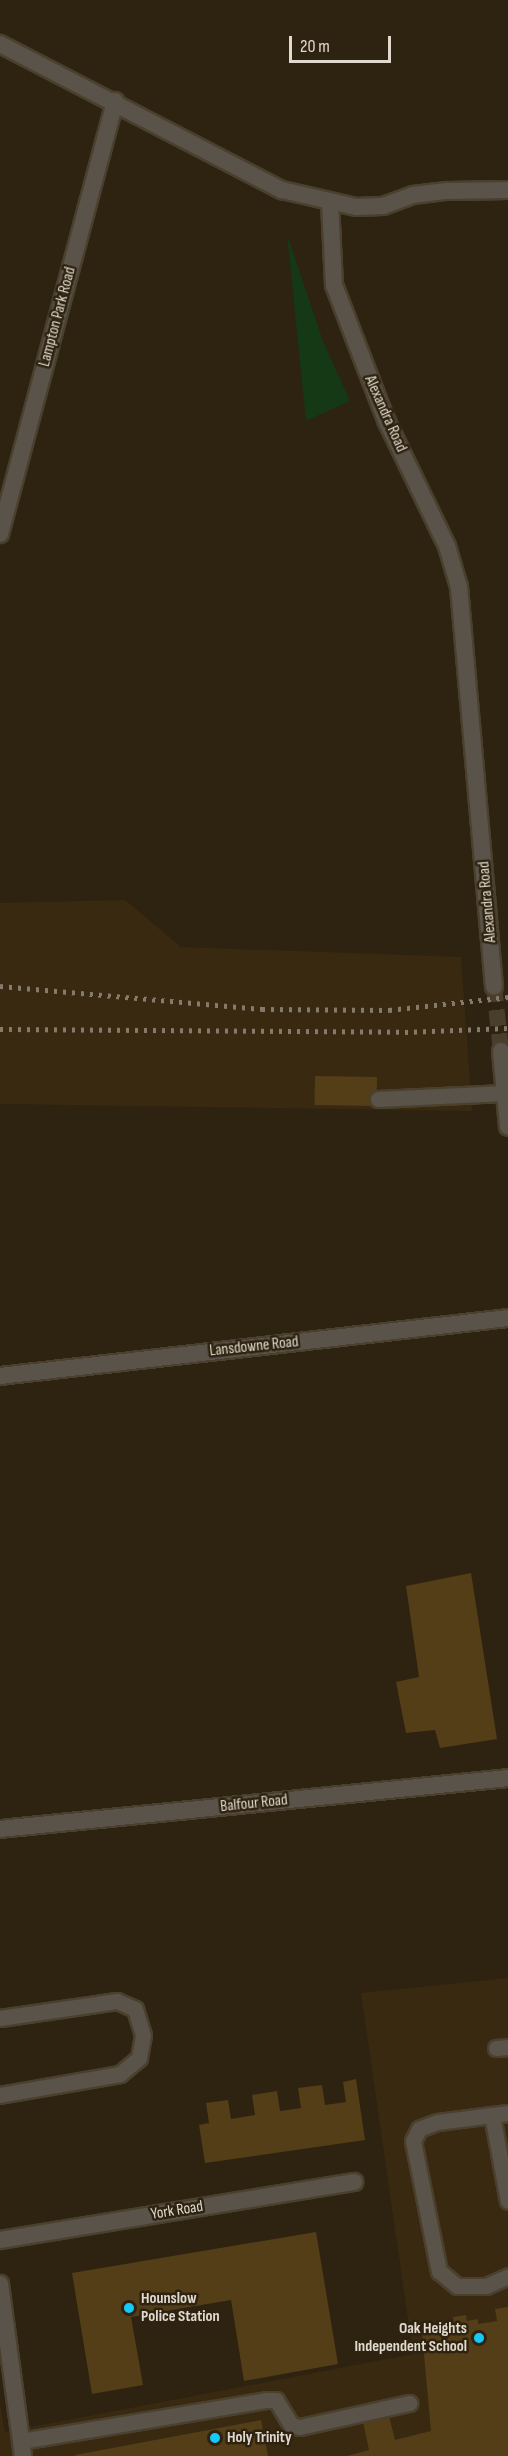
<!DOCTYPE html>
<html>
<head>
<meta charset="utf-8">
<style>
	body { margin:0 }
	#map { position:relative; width:508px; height:2456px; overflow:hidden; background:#2e2310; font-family:"Sofia Sans Condensed",sans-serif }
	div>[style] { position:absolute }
	.built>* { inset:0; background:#382910 }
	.green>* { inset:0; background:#153815 }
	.building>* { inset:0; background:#543e17; transform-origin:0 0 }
	.minor-tunnel>* { height:16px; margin-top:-8px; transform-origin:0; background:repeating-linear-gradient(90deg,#493e2c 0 16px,transparent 0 24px) }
	.roads { filter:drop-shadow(2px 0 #4b402e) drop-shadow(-2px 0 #4b402e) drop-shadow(0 2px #4b402e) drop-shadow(0 -2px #4b402e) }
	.service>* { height:15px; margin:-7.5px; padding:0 7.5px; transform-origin:7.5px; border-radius:7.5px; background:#59534a }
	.minor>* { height:16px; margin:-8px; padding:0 8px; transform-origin:8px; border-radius:8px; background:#59534a }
	.rail>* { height:4.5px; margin-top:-2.25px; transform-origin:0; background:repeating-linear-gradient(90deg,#857b6c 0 3px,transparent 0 9px) }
	.dots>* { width:16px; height:16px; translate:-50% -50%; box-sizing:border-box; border:3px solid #2e2310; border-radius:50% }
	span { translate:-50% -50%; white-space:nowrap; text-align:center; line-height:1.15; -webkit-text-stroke:5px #2e2310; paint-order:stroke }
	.street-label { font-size:16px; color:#e1d9ce }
	.poi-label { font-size:16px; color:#e1d9ce; font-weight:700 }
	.left { translate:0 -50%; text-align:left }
	.right { translate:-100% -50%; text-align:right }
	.scale { position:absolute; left:289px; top:36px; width:102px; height:27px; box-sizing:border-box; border:3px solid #e1d9ce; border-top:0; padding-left:8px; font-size:18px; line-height:21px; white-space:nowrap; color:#e1d9ce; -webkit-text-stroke:4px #2e2310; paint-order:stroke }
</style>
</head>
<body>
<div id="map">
	<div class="built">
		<i style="clip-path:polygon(125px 900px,181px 947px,461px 957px,472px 1111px,0 1104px,0 903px)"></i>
		<i style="clip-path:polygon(508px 1978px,508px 2456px,0 2456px,0 2404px,5px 2432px,413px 2354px,361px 1993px)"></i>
	</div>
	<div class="green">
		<i style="clip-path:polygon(287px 234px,323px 341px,350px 401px,306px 421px)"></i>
	</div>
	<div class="building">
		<i style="left:315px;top:1076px;width:62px;height:29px;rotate:1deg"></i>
		<i style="clip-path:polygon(471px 1573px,497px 1739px,440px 1748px,435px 1730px,406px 1733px,396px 1682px,419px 1677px,406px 1586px)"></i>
		<i style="clip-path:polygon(356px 2079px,365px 2140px,205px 2163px,199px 2125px,209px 2123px,206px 2103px,228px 2100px,231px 2119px,255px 2115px,252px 2095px,277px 2091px,280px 2111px,301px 2108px,298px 2088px,322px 2085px,325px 2105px,346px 2102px,343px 2082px)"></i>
		<i style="clip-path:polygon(316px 2232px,338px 2364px,244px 2381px,231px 2300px,131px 2317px,143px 2385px,92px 2394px,72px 2273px)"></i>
		<i style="clip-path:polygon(508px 2307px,508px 2456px,347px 2456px,369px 2450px,363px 2422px,389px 2416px,395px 2440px,431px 2431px,422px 2333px,454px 2325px,453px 2317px,466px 2315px,467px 2321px,478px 2319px,478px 2324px,497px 2321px,495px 2309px)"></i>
		<i style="clip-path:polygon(261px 2420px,268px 2456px,75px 2456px,75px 2455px)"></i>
	</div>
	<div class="minor-tunnel">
		<i style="left:494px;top:986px;width:65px;rotate:83.9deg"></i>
	</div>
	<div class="roads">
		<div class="service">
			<i style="left:378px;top:1099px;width:126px;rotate:-2.7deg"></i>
			<i style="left:0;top:2018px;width:118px;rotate:-8.3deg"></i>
			<i style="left:117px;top:2001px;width:20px;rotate:24deg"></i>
			<i style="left:135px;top:2009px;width:27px;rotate:73deg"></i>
			<i style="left:143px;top:2035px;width:23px;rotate:100deg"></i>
			<i style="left:139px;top:2058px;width:25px;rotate:140deg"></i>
			<i style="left:120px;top:2074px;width:122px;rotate:170.1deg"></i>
			<i style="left:496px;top:2048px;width:12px;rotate:-5deg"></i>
			<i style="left:508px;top:2113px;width:16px;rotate:173deg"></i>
			<i style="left:492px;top:2115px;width:87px;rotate:79.5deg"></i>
			<i style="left:492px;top:2115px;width:55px;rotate:172.7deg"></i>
			<i style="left:437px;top:2122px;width:19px;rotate:159deg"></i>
			<i style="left:419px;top:2129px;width:13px;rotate:117deg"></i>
			<i style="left:413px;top:2141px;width:133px;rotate:78.7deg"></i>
			<i style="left:439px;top:2271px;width:23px;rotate:40deg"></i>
			<i style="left:457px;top:2286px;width:29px"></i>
			<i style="left:486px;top:2286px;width:24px;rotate:-24deg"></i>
			<i style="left:21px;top:2441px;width:248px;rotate:-9.5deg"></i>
			<i style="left:266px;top:2400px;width:10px"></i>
			<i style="left:276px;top:2400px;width:29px;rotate:59deg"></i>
			<i style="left:291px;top:2425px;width:9px;rotate:13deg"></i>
			<i style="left:300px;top:2427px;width:112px;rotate:-12.4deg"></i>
		</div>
		<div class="minor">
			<i style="left:0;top:44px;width:318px;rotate:27.4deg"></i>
			<i style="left:282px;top:190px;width:76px;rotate:12.9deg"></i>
			<i style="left:356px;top:207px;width:27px;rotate:-2deg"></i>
			<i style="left:383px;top:206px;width:32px;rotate:-20deg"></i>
			<i style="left:413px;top:195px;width:34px;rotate:-7deg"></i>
			<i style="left:447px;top:191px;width:61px;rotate:-0.9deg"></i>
			<i style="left:330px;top:203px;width:82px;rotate:87.2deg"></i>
			<i style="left:334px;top:285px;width:145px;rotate:68.9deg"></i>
			<i style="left:386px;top:420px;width:140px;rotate:64.2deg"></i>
			<i style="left:447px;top:546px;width:43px;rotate:73.7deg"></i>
			<i style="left:459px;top:587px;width:401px;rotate:85deg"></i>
			<i style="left:0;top:534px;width:448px;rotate:-75.1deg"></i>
			<i style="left:501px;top:1051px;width:76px;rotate:84.7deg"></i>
			<i style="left:0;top:1376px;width:511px;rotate:-6.51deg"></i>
			<i style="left:0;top:1829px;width:511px;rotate:-5.73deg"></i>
			<i style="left:0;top:2240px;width:359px;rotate:-9.3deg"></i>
			<i style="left:0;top:2284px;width:174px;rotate:82.4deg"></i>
		</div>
	</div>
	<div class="rail">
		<i style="left:0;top:986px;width:263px;rotate:5deg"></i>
		<i style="left:262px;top:1009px;width:127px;rotate:0.5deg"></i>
		<i style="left:389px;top:1010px;width:120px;rotate:-6.2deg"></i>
		<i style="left:0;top:1029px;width:405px;rotate:0.4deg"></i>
		<i style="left:405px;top:1032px;width:103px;rotate:-2.2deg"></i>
	</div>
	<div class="dots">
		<i style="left:129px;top:2308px;background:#14cafb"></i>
		<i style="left:479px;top:2338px;background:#14cafb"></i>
		<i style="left:215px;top:2438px;background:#14cafb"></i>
	</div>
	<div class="street-label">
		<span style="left:58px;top:317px;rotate:-75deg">Lampton Park Road</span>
		<span style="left:385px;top:414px;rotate:66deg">Alexandra Road</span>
		<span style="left:488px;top:902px;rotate:-95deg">Alexandra Road</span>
		<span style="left:254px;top:1347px;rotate:-6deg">Lansdowne Road</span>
		<span style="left:254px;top:1804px;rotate:-6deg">Balfour Road</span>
		<span style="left:177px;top:2211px;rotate:-9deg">York Road</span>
	</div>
	<div class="poi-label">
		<span class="left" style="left:141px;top:2308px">Hounslow<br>Police Station</span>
		<span class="right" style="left:467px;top:2338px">Oak Heights<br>Independent School</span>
		<span class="left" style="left:227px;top:2438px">Holy Trinity</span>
	</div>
	<div class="scale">20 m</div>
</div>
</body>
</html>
